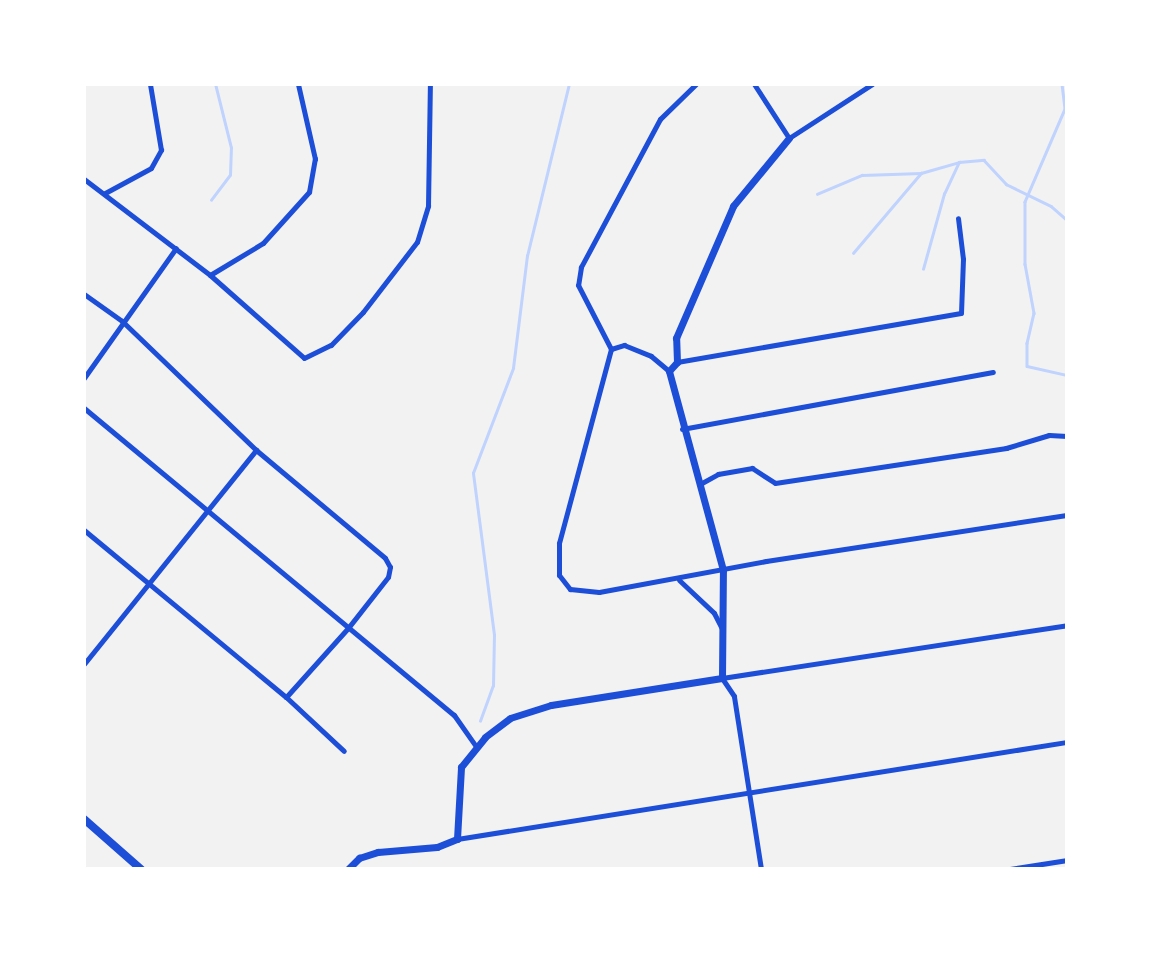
<!DOCTYPE html>
<html>
<head>
<meta charset="utf-8">
<style>
	body { margin:0 }
	#map { position:relative; width:1151px; height:953px; overflow:hidden; background:#f2f2f2; font-family:"Roboto Condensed",sans-serif }
	div>[style] { position:absolute }
	.stream>* { height:2.5px; margin:-1.25px; padding:0 1.25px; transform-origin:1.25px; border-radius:1.25px; background:#bfd3fe }
	.minor>* { height:5px; margin:-2.5px; padding:0 2.5px; transform-origin:2.5px; border-radius:2.5px; background:#1d4ed8 }
	.tertiary>* { height:7px; margin:-3.5px; padding:0 3.5px; transform-origin:3.5px; border-radius:3.5px; background:#1d4ed8 }
	.secondary>* { height:8px; margin:-4px; padding:0 4px; transform-origin:4px; border-radius:4px; background:#1d4ed8 }
	span { translate:-50% -50%; white-space:nowrap; text-align:center; line-height:1.15; -webkit-text-stroke:7px #fff; paint-order:stroke }
	.frame { position:absolute; inset:0; border:86px solid #fff; pointer-events:none }
</style>
</head>
<body>
<div id="map">
	<div class="stream">
		<i style="left:1062px;top:84px;width:25px;rotate:83deg"></i>
		<i style="left:1065px;top:109px;width:101px;rotate:113.3deg"></i>
		<i style="left:1025px;top:202px;width:62px;rotate:90deg"></i>
		<i style="left:1025px;top:264px;width:50px;rotate:79.6deg"></i>
		<i style="left:1034px;top:313px;width:31px;rotate:103deg"></i>
		<i style="left:1027px;top:343px;width:23px;rotate:90deg"></i>
		<i style="left:1027px;top:366px;width:41px;rotate:12.7deg"></i>
		<i style="left:817px;top:194px;width:49px;rotate:-22.9deg"></i>
		<i style="left:862px;top:175px;width:59px;rotate:-1.9deg"></i>
		<i style="left:921px;top:173px;width:40px;rotate:-16deg"></i>
		<i style="left:211px;top:200px;width:31px;rotate:-53deg"></i>
		<i style="left:230px;top:175px;width:27px;rotate:-88deg"></i>
		<i style="left:231px;top:148px;width:66px;rotate:-104deg"></i>
		<i style="left:853px;top:253px;width:105px;rotate:-49.6deg"></i>
		<i style="left:923px;top:269px;width:78px;rotate:-74.4deg"></i>
		<i style="left:944px;top:194px;width:35px;rotate:-65deg"></i>
		<i style="left:959px;top:162px;width:25px;rotate:-5deg"></i>
		<i style="left:984px;top:160px;width:33px;rotate:47deg"></i>
		<i style="left:1006px;top:184px;width:50px;rotate:26.1deg"></i>
		<i style="left:1051px;top:206px;width:21px;rotate:41deg"></i>
		<i style="left:480px;top:721px;width:37px;rotate:-70deg"></i>
		<i style="left:493px;top:686px;width:51px;rotate:-88.9deg"></i>
		<i style="left:494px;top:635px;width:163px;rotate:-97.4deg"></i>
		<i style="left:473px;top:473px;width:112px;rotate:-69.1deg"></i>
		<i style="left:513px;top:368px;width:113px;rotate:-82.9deg"></i>
		<i style="left:527px;top:256px;width:177px;rotate:-76.3deg"></i>
	</div>
	<div class="minor">
		<i style="left:696px;top:84px;width:50px;rotate:135.8deg"></i>
		<i style="left:660px;top:119px;width:168px;rotate:118.1deg"></i>
		<i style="left:581px;top:267px;width:18px;rotate:99deg"></i>
		<i style="left:578px;top:285px;width:72px;rotate:62.7deg"></i>
		<i style="left:611px;top:349px;width:201px;rotate:105deg"></i>
		<i style="left:559px;top:543px;width:32px;rotate:90deg"></i>
		<i style="left:559px;top:575px;width:18px;rotate:52deg"></i>
		<i style="left:570px;top:589px;width:29px;rotate:6deg"></i>
		<i style="left:599px;top:592px;width:170px;rotate:-10.5deg"></i>
		<i style="left:766px;top:561px;width:304px;rotate:-8.7deg"></i>
		<i style="left:754px;top:84px;width:64px;rotate:57.1deg"></i>
		<i style="left:789px;top:138px;width:99px;rotate:-33deg"></i>
		<i style="left:84px;top:179px;width:158px;rotate:37.3deg"></i>
		<i style="left:210px;top:275px;width:125px;rotate:41.4deg"></i>
		<i style="left:304px;top:358px;width:30px;rotate:-26deg"></i>
		<i style="left:331px;top:345px;width:46px;rotate:-45.9deg"></i>
		<i style="left:363px;top:312px;width:88px;rotate:-52.4deg"></i>
		<i style="left:417px;top:242px;width:38px;rotate:-73deg"></i>
		<i style="left:428px;top:206px;width:122px;rotate:-89.1deg"></i>
		<i style="left:105px;top:193px;width:52px;rotate:-28.5deg"></i>
		<i style="left:151px;top:168px;width:21px;rotate:-61deg"></i>
		<i style="left:161px;top:150px;width:67px;rotate:-99.5deg"></i>
		<i style="left:210px;top:275px;width:62px;rotate:-31.1deg"></i>
		<i style="left:263px;top:243px;width:69px;rotate:-48deg"></i>
		<i style="left:309px;top:192px;width:34px;rotate:-80deg"></i>
		<i style="left:315px;top:159px;width:77px;rotate:-102.8deg"></i>
		<i style="left:84px;top:294px;width:47px;rotate:35.4deg"></i>
		<i style="left:122px;top:321px;width:186px;rotate:43.9deg"></i>
		<i style="left:256px;top:450px;width:168px;rotate:39.9deg"></i>
		<i style="left:385px;top:558px;width:10px;rotate:61deg"></i>
		<i style="left:390px;top:567px;width:10px;rotate:101deg"></i>
		<i style="left:388px;top:577px;width:65px;rotate:128.1deg"></i>
		<i style="left:348px;top:628px;width:93px;rotate:131.9deg"></i>
		<i style="left:611px;top:349px;width:14px;rotate:-17deg"></i>
		<i style="left:624px;top:345px;width:29px;rotate:22deg"></i>
		<i style="left:651px;top:356px;width:23px;rotate:40deg"></i>
		<i style="left:677px;top:362px;width:288px;rotate:-9.8deg"></i>
		<i style="left:961px;top:313px;width:54px;rotate:-87.9deg"></i>
		<i style="left:963px;top:259px;width:41px;rotate:-97deg"></i>
		<i style="left:84px;top:378px;width:159px;rotate:-54.7deg"></i>
		<i style="left:84px;top:408px;width:481px;rotate:39.7deg"></i>
		<i style="left:454px;top:715px;width:38px;rotate:55deg"></i>
		<i style="left:682px;top:429px;width:316px;rotate:-10.4deg"></i>
		<i style="left:700px;top:484px;width:21px;rotate:-29deg"></i>
		<i style="left:718px;top:474px;width:35px;rotate:-10deg"></i>
		<i style="left:752px;top:468px;width:27px;rotate:33deg"></i>
		<i style="left:775px;top:483px;width:234px;rotate:-8.6deg"></i>
		<i style="left:1006px;top:448px;width:45px;rotate:-16.8deg"></i>
		<i style="left:1049px;top:435px;width:18px;rotate:3deg"></i>
		<i style="left:84px;top:530px;width:262px;rotate:39.6deg"></i>
		<i style="left:286px;top:697px;width:79px;rotate:43deg"></i>
		<i style="left:679px;top:580px;width:48px;rotate:43.3deg"></i>
		<i style="left:714px;top:613px;width:18px;rotate:63deg"></i>
		<i style="left:84px;top:664px;width:275px;rotate:-51.2deg"></i>
		<i style="left:457px;top:839px;width:618px;rotate:-9.04deg"></i>
		<i style="left:761px;top:869px;width:175px;rotate:-98.9deg"></i>
		<i style="left:734px;top:696px;width:22px;rotate:-124deg"></i>
		<i style="left:722px;top:678px;width:349px;rotate:-8.7deg"></i>
		<i style="left:1010px;top:869px;width:58px;rotate:-9deg"></i>
	</div>
	<div class="tertiary">
		<i style="left:348px;top:869px;width:16px;rotate:-45deg"></i>
		<i style="left:359px;top:858px;width:20px;rotate:-18deg"></i>
		<i style="left:378px;top:852px;width:59px;rotate:-4.8deg"></i>
		<i style="left:437px;top:847px;width:22px;rotate:-22deg"></i>
		<i style="left:457px;top:839px;width:72px;rotate:-86.8deg"></i>
		<i style="left:461px;top:767px;width:38px;rotate:-51deg"></i>
		<i style="left:485px;top:737px;width:31px;rotate:-37deg"></i>
		<i style="left:510px;top:718px;width:43px;rotate:-17.6deg"></i>
		<i style="left:551px;top:705px;width:173px;rotate:-9deg"></i>
		<i style="left:722px;top:678px;width:108px;rotate:-89.5deg"></i>
		<i style="left:723px;top:570px;width:206px;rotate:-105.2deg"></i>
		<i style="left:669px;top:371px;width:12px;rotate:-48deg"></i>
		<i style="left:677px;top:362px;width:24px;rotate:-92deg"></i>
		<i style="left:676px;top:338px;width:144px;rotate:-66.6deg"></i>
		<i style="left:733px;top:206px;width:88px;rotate:-50.5deg"></i>
	</div>
	<div class="secondary">
		<i style="left:84px;top:819px;width:76px;rotate:41.3deg"></i>
	</div>
	<div class="frame"></div>
</div>
</body>
</html>
